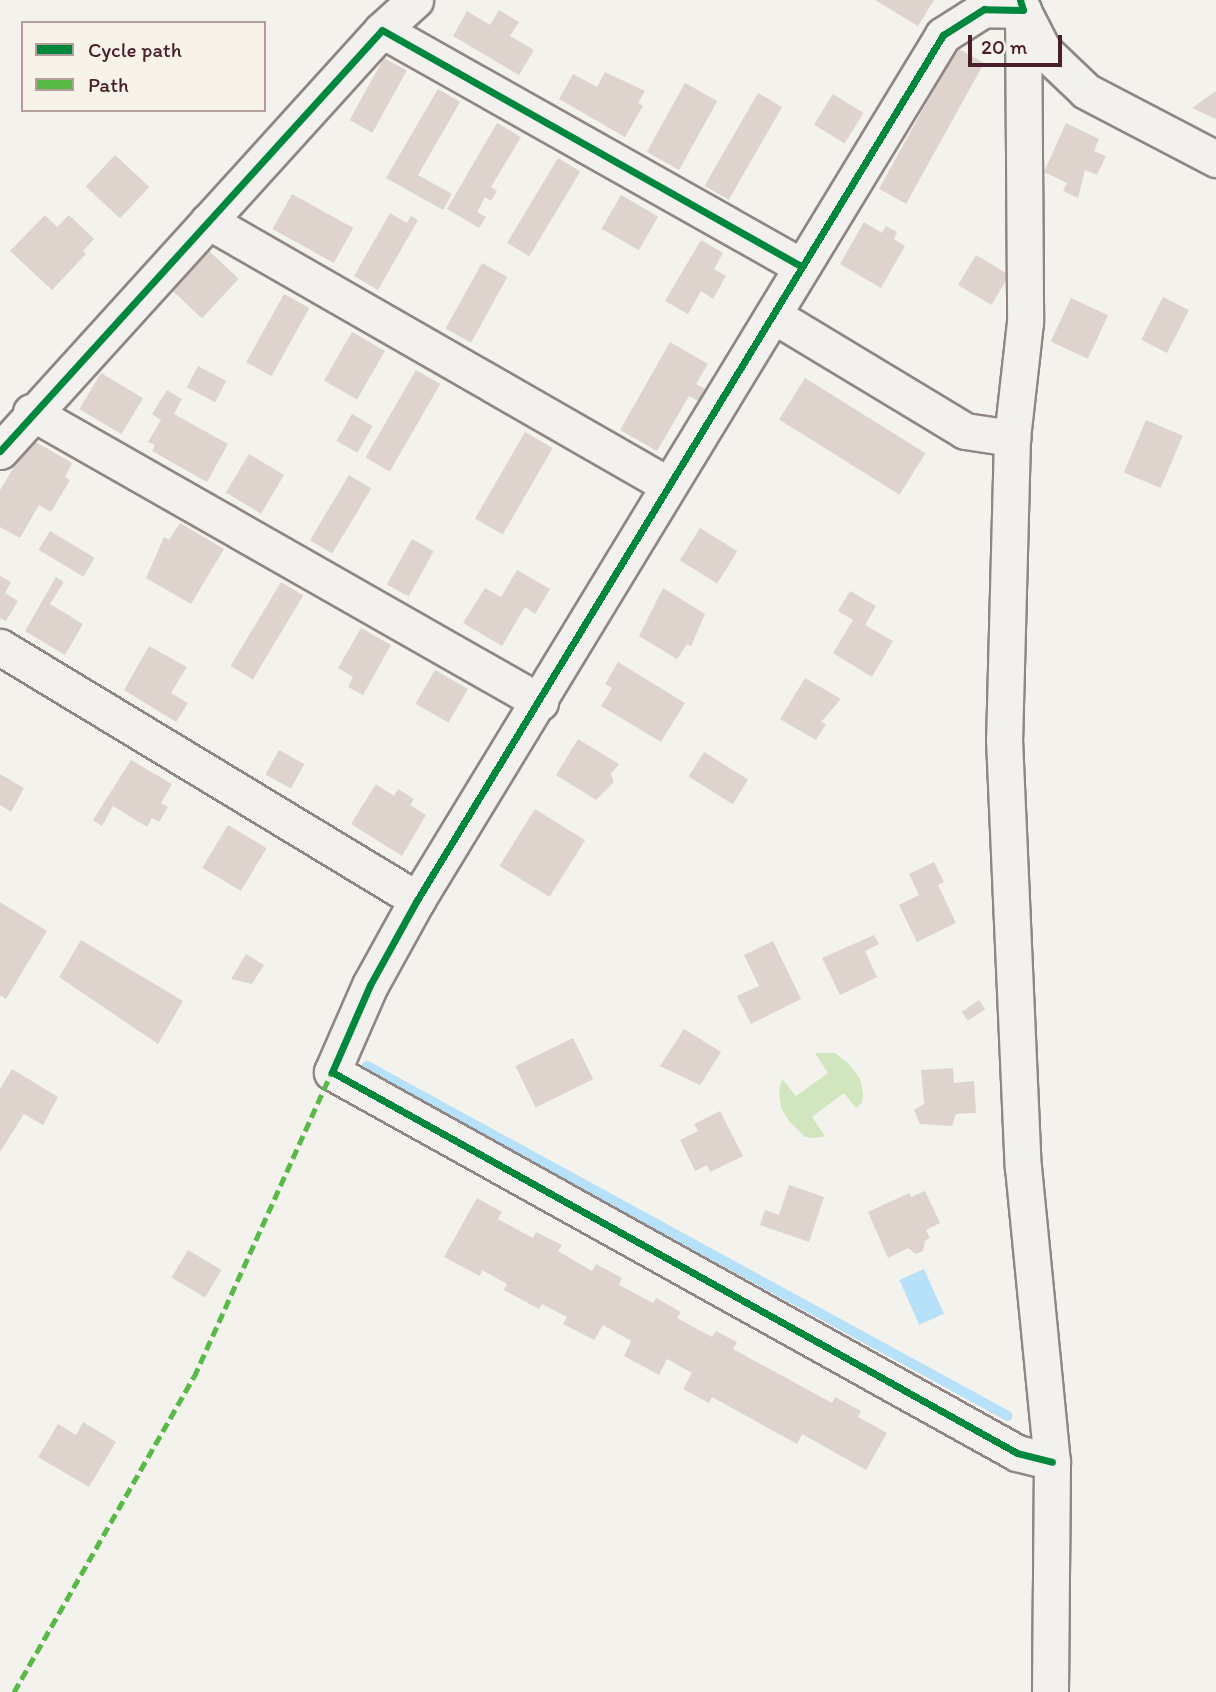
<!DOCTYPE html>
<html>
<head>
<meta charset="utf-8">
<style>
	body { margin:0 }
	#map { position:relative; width:1216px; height:1692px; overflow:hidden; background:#f4f2ec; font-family:Itim,sans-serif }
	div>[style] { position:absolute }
	.green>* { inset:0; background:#d1e6be }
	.water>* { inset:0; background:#b6e1f8; transform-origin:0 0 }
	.stream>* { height:10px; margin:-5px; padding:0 5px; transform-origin:5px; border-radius:5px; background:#b6e1f8 }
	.building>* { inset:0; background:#dfd3ce; transform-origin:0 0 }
	.roads { filter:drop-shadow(2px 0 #8f8685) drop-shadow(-2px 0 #8f8685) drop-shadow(0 2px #8f8685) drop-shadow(0 -2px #8f8685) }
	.minor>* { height:35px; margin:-17.5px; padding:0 17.5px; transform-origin:17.5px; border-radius:17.5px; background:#f2f1ed }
	.quiet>* { height:5px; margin-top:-2.5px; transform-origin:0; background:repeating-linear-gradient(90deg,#58b947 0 10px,transparent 0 15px) }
	.cycleway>* { height:7px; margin:-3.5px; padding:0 3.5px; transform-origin:3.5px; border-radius:3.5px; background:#00873e }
	span { translate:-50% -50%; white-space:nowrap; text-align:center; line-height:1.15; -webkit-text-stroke:6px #f7f3e8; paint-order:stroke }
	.legend { position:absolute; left:21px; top:21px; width:245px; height:91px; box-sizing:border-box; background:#f7f3e8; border:2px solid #b29e9c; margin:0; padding:9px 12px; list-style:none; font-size:21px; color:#4a1f2b }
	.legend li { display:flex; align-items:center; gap:14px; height:35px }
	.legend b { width:35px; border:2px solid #b29e9c }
	.scale { position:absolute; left:968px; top:35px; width:94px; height:32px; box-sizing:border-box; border:4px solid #4a1f2b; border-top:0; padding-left:9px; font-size:21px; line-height:24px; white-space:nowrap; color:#4a1f2b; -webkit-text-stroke:5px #f7f3e8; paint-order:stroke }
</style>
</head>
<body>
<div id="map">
	<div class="green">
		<i style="clip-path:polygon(815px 1053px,835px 1053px,850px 1065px,860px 1079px,863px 1093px,862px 1103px,856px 1108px,844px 1093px,812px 1117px,825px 1136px,814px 1138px,805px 1137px,789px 1121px,781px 1108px,779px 1090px,782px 1079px,796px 1096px,828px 1073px)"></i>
	</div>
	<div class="water">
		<i style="left:924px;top:1269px;width:49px;height:27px;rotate:66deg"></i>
	</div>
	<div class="stream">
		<i style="left:367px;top:1066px;width:730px;rotate:28.64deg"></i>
	</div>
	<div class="building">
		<i style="clip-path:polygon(875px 0,934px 0,918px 26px)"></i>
		<i style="clip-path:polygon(499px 10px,519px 22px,510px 36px,534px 50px,519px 75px,453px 36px,467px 11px,490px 25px)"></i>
		<i style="left:957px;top:48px;width:31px;height:161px;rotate:29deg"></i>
		<i style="left:384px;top:58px;width:26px;height:71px;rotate:29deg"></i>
		<i style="clip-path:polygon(605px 72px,645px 91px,638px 103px,643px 106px,625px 137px,559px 99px,573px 74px,597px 87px)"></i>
		<i style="left:685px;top:83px;width:37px;height:79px;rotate:29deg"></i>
		<i style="clip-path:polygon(438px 89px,460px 102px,418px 175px,452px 194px,443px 210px,386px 178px)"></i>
		<i style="clip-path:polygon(1216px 91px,1216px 119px,1192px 108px)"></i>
		<i style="left:758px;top:93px;width:28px;height:107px;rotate:30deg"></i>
		<i style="left:833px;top:94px;width:36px;height:36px;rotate:32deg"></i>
		<i style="clip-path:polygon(497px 123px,521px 137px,491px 187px,497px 191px,491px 201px,485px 197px,477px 212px,486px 217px,479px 228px,447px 209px)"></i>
		<i style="clip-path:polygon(1066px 123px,1099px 139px,1094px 151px,1106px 156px,1097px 175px,1085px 170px,1078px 198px,1063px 191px,1067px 183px,1044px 172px)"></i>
		<i style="left:115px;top:155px;width:47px;height:43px;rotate:43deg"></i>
		<i style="left:558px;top:158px;width:26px;height:99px;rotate:31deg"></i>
		<i style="left:292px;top:194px;width:70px;height:40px;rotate:29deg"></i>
		<i style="left:621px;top:195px;width:43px;height:39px;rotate:30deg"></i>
		<i style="clip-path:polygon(390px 213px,407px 223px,411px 216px,418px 220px,378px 290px,354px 276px)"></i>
		<i style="clip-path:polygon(45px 215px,57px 227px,69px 215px,94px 239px,83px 251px,86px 254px,52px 290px,10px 251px)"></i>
		<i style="clip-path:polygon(864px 222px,882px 233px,886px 226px,897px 232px,894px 239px,905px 246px,881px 288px,840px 264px)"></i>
		<i style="clip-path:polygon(701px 240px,723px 253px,714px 269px,726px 276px,713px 299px,701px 291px,688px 314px,665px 301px)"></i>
		<i style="left:208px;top:250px;width:42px;height:54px;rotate:43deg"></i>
		<i style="left:976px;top:255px;width:39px;height:35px;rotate:31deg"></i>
		<i style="left:482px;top:263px;width:29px;height:75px;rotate:29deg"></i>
		<i style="left:284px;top:294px;width:29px;height:78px;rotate:29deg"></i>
		<i style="left:1163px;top:297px;width:29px;height:48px;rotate:27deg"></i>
		<i style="left:1071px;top:298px;width:41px;height:48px;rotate:25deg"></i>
		<i style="left:352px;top:332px;width:38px;height:56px;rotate:30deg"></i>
		<i style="clip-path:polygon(670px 342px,708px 364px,696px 384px,705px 389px,698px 401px,689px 396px,657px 451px,620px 430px)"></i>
		<i style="left:198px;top:366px;width:32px;height:24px;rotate:28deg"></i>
		<i style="left:416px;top:370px;width:28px;height:101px;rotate:30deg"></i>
		<i style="left:101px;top:373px;width:49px;height:42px;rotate:31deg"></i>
		<i style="left:805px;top:378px;width:142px;height:49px;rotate:32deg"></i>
		<i style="clip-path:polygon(167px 390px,182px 399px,174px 414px,228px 444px,207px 482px,152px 451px,155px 445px,148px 442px,161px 420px,152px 414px)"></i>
		<i style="left:352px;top:414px;width:24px;height:31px;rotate:30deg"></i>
		<i style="left:1146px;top:420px;width:40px;height:57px;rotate:23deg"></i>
		<i style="left:525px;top:432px;width:32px;height:100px;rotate:30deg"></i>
		<i style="clip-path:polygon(31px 439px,72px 463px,65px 477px,70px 480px,51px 512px,39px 505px,20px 538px,0 527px,0 490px)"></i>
		<i style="left:249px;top:454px;width:41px;height:45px;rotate:31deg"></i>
		<i style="left:349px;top:475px;width:26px;height:76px;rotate:31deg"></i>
		<i style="clip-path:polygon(180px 523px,224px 549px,191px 604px,146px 578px,164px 537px,169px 540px)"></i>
		<i style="left:700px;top:528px;width:44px;height:38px;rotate:32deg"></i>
		<i style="left:50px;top:531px;width:52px;height:22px;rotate:31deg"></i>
		<i style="left:412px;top:539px;width:25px;height:52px;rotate:29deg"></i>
		<i style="clip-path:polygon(517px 570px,550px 589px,535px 614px,525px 607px,502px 646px,463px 623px,485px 588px,501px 597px)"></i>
		<i style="clip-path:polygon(0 576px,11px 582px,5px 593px,18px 601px,6px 621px,0 618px)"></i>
		<i style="clip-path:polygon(56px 577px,64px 582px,50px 604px,83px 624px,65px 655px,25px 631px)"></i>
		<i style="left:281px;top:582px;width:26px;height:98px;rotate:31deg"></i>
		<i style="clip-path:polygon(663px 588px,705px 614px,691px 646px,687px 644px,677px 659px,639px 636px)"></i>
		<i style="clip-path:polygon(850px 591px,876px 606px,865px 625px,893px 641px,872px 677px,833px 653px,853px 620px,838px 611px)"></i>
		<i style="clip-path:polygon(361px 628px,391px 645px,363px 695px,348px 687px,353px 677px,338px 668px)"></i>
		<i style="clip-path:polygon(149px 646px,187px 667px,171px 693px,188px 703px,176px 722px,124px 690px)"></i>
		<i style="clip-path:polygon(618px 662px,685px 703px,661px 742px,601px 706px,612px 688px,605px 684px)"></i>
		<i style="left:435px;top:670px;width:38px;height:39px;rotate:30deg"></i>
		<i style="clip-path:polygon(805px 678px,841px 699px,821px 722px,826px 724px,816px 740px,780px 719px)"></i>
		<i style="clip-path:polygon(578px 739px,619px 764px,611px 774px,614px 782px,596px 800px,556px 775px)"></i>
		<i style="left:279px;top:750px;width:29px;height:28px;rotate:29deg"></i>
		<i style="left:704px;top:752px;width:52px;height:29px;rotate:32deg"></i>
		<i style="clip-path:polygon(131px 760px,172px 784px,161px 803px,168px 807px,159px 822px,152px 818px,147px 827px,113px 806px,102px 826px,93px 820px)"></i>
		<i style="clip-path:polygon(0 774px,24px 788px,11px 812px,0 805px)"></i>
		<i style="clip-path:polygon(376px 784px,394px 796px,398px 789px,414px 799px,410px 805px,426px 815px,402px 856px,351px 824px)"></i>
		<i style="left:535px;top:809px;width:59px;height:67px;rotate:32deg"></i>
		<i style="left:228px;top:825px;width:45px;height:50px;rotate:31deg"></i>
		<i style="clip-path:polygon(934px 862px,944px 882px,938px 885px,956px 923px,917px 942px,899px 905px,919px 895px,909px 874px)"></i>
		<i style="clip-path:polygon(0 902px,47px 931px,6px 999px,0 995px)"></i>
		<i style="clip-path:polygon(874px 935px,879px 944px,865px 951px,877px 977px,840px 995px,822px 958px)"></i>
		<i style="clip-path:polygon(81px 940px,183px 1001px,158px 1044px,59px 977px)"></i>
		<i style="clip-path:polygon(773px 941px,801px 999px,751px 1024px,737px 996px,759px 986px,744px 955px)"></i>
		<i style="clip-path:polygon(246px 954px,264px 965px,252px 984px,231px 979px)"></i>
		<i style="left:979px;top:1000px;width:11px;height:21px;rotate:56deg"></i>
		<i style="clip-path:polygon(684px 1029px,721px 1052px,700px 1085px,660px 1066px)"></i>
		<i style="left:573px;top:1038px;width:46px;height:64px;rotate:64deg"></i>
		<i style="clip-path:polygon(953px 1068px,954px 1083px,974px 1081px,976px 1113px,956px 1114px,952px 1126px,920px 1124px,914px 1110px,924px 1104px,921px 1070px)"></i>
		<i style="clip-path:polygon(12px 1069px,58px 1097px,43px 1125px,24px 1114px,0 1152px,0 1089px)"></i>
		<i style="clip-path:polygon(720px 1111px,743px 1156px,710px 1172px,707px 1165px,695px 1171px,680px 1140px,698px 1131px,694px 1124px)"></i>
		<i style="clip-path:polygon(789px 1185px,824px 1197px,809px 1242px,760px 1225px,765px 1210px,779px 1215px)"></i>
		<i style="clip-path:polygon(925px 1191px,940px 1223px,926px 1230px,930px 1238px,925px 1241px,923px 1251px,916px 1254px,908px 1248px,888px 1258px,868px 1212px,909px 1193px,911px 1197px)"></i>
		<i style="clip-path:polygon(477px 1198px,502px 1212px,498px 1219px,533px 1238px,536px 1232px,562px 1245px,558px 1251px,592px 1271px,596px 1264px,622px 1278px,619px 1285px,653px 1303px,656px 1298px,681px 1312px,677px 1318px,712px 1337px,716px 1331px,737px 1342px,733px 1349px,832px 1403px,835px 1397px,861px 1411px,858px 1417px,887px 1433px,866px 1470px,802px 1434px,797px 1444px,712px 1397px,709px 1403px,683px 1389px,692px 1373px,667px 1359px,659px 1375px,624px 1356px,631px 1341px,603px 1325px,594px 1340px,563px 1324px,567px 1317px,542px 1304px,539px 1309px,504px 1290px,507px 1284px,482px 1270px,480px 1276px,444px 1257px)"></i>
		<i style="left:188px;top:1250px;width:39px;height:32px;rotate:31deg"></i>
		<i style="clip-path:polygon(83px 1422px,116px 1442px,89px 1487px,38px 1457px,58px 1424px,76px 1435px)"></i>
	</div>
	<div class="roads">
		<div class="minor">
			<i style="left:1023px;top:10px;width:39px;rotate:-179deg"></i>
			<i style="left:984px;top:9px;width:49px;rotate:147.6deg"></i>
			<i style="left:943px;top:35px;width:1012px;rotate:121.3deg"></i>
			<i style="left:417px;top:900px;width:97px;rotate:118.9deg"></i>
			<i style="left:370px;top:985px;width:95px;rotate:113.6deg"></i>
			<i style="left:332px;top:1072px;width:784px;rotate:29.08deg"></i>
			<i style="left:1017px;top:1453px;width:36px;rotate:14deg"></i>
			<i style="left:1023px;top:10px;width:312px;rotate:89.6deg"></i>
			<i style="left:1025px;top:322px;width:117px;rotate:96.4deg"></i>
			<i style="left:1012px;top:438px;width:301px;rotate:91.5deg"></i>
			<i style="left:1004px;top:739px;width:428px;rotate:87.5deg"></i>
			<i style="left:1023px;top:1167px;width:296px;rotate:84.4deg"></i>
			<i style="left:1052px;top:1462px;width:230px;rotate:90.5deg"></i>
			<i style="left:1024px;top:13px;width:42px;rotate:62.8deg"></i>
			<i style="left:1043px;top:50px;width:59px;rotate:43.6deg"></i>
			<i style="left:1086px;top:91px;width:147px;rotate:27.6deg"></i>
			<i style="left:382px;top:30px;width:479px;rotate:29.4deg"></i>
			<i style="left:208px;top:221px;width:530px;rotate:29.85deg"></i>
			<i style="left:773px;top:315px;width:224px;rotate:31.1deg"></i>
			<i style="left:965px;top:431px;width:48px;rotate:8.5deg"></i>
			<i style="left:31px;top:412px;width:586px;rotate:29.67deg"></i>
			<i style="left:0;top:451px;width:568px;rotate:-47.78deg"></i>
			<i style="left:382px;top:30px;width:45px;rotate:-42.3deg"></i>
			<i style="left:0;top:647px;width:488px;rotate:31.2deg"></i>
		</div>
	</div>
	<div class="quiet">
		<i style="left:14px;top:1692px;width:363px;rotate:-60.3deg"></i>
		<i style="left:194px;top:1377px;width:335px;rotate:-65.7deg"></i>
	</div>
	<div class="cycleway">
		<i style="left:1020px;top:0;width:10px;rotate:73deg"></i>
		<i style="left:1023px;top:10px;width:39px;rotate:-179deg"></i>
		<i style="left:984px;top:9px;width:49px;rotate:147.6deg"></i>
		<i style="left:943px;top:35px;width:1012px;rotate:121.3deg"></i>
		<i style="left:417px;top:900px;width:97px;rotate:118.9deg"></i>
		<i style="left:370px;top:985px;width:95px;rotate:113.6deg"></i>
		<i style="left:332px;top:1072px;width:784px;rotate:29.08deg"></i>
		<i style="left:1017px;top:1453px;width:36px;rotate:14deg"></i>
		<i style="left:0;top:451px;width:568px;rotate:-47.78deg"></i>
		<i style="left:382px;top:30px;width:479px;rotate:29.4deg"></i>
	</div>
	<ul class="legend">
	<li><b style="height:9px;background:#00873e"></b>Cycle path</li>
	<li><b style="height:9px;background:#58b947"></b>Path</li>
	</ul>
	<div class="scale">20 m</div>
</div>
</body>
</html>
